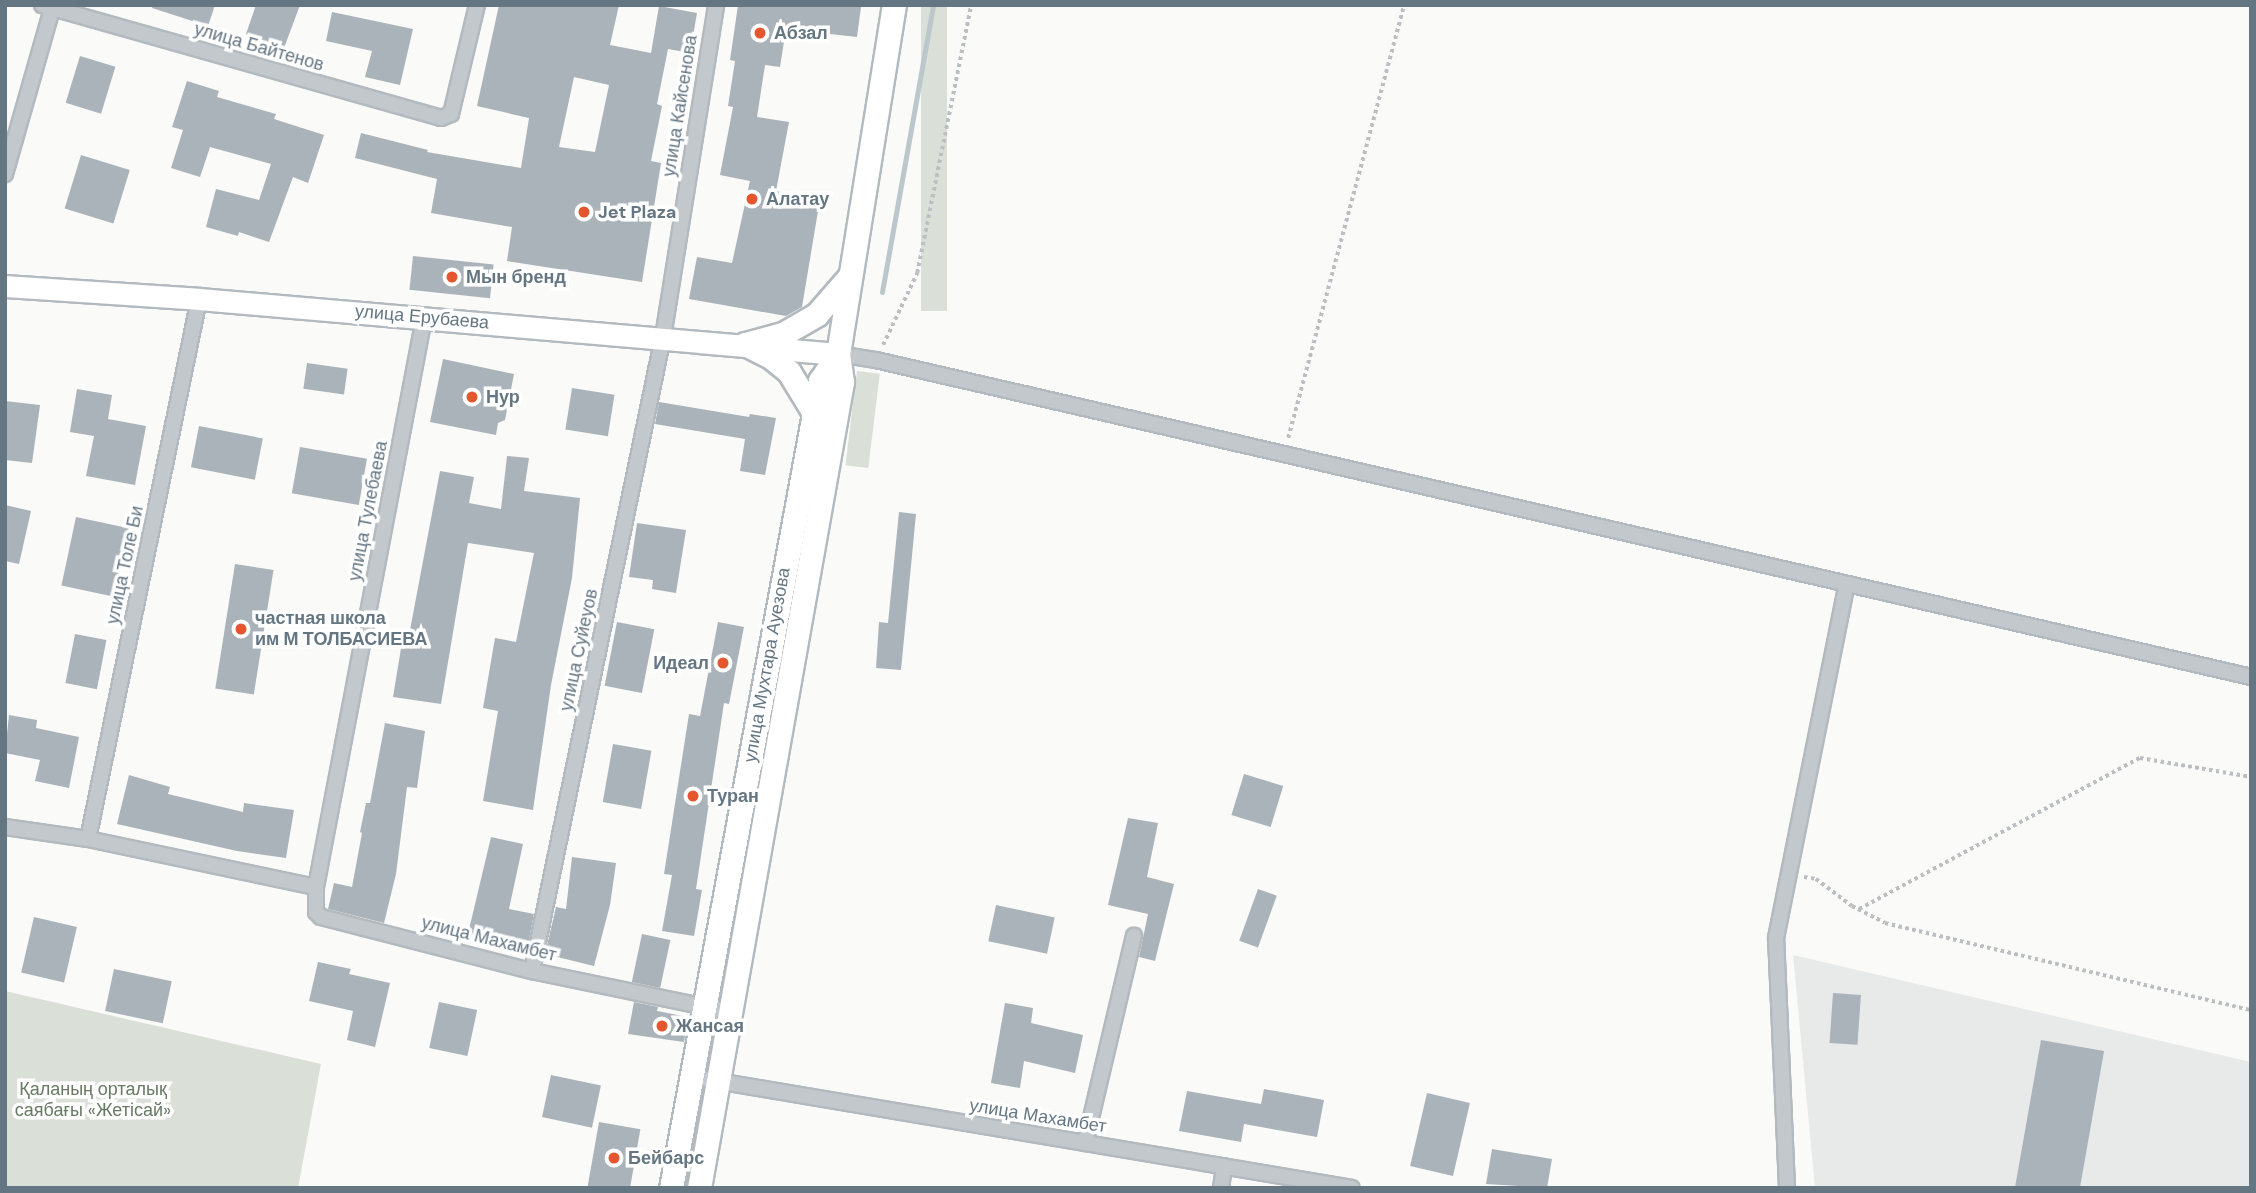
<!DOCTYPE html>
<html>
<head>
<meta charset="utf-8">
<style>
	body { margin:0 }
	#map { position:relative; width:2256px; height:1193px; overflow:hidden; background:#fafaf8; font-family:"DM Sans",sans-serif }
	div>[style] { position:absolute }
	.built>* { inset:0; background:#e8e9e9 }
	.green>* { inset:0; background:#dadfd7; transform-origin:0 0 }
	.stream>* { height:5px; margin:-2.5px; padding:0 2.5px; transform-origin:2.5px; border-radius:2.5px; background:#bbc7cb }
	.building>* { inset:0; background:#aab3b9; transform-origin:0 0 }
	.path>* { height:3.5px; margin-top:-1.75px; transform-origin:0; background:repeating-linear-gradient(90deg,#bbbfc2 0 3.5px,transparent 0 7px) }
	.roads { filter:drop-shadow(2px 0 #b3babf) drop-shadow(-2px 0 #b3babf) drop-shadow(0 2px #b3babf) drop-shadow(0 -2px #b3babf) }
	.street>* { height:14px; margin:-7px; padding:0 7px; transform-origin:7px; border-radius:7px; background:#c3c8cc }
	.secondary>* { height:21px; margin:-10.5px; padding:0 10.5px; transform-origin:10.5px; border-radius:10.5px; background:#fff }
	.primary>* { height:23px; margin:-11.5px; padding:0 11.5px; transform-origin:11.5px; border-radius:11.5px; background:#fff }
	.dots>* { width:19px; height:19px; translate:-50% -50%; box-sizing:border-box; border:4px solid #fff; border-radius:50% }
	span { translate:-50% -50%; white-space:nowrap; text-align:center; line-height:1.15; -webkit-text-stroke:7px #fff; paint-order:stroke }
	.poi-label { font-size:18px; color:#657683; font-weight:700 }
	.left { translate:0 -50%; text-align:left }
	.right { translate:-100% -50%; text-align:right }
	.street-label { font-size:18px; color:#657683 }
	.park-label { font-size:18px; color:#687a64 }
	.frame { position:absolute; inset:0; border:7px solid #657683; pointer-events:none }
</style>
</head>
<body>
<div id="map">
	<div class="built">
		<i style="clip-path:polygon(1793px 955px,2251px 1062px,2251px 1188px,1815px 1188px)"></i>
	</div>
	<div class="green">
		<i style="left:921px;top:5px;width:26px;height:306px"></i>
		<i style="left:857px;top:371px;width:23px;height:95px;rotate:7deg"></i>
		<i style="clip-path:polygon(5px 991px,321px 1064px,298px 1188px,5px 1188px)"></i>
	</div>
	<div class="stream">
		<i style="left:882px;top:292px;width:291px;rotate:-79.9deg"></i>
	</div>
	<div class="building">
		<i style="clip-path:polygon(153px 5px,215px 5px,208px 26px,152px 8px)"></i>
		<i style="clip-path:polygon(256px 5px,300px 5px,284px 48px,246px 34px)"></i>
		<i style="clip-path:polygon(evenodd,499px 5px,619px 5px,610px 45px,651px 53px,659px 6px,697px 13px,690px 53px,668px 49px,657px 104px,662px 106px,651px 161px,661px 163px,642px 282px,507px 261px,512px 227px,431px 213px,437px 179px,355px 158px,361px 133px,428px 150px,427px 152px,521px 168px,529px 118px,477px 106px,499px 5px,574px 77px,609px 85px,595px 152px,559px 147px,574px 77px)"></i>
		<i style="clip-path:polygon(738px 5px,861px 7px,857px 37px,786px 29px,780px 67px,765px 65px,757px 117px,789px 122px,776px 191px,820px 199px,802px 307px,786px 316px,689px 299px,697px 257px,732px 263px,750px 181px,720px 175px,733px 107px,728px 106px,735px 61px,730px 60px)"></i>
		<i style="clip-path:polygon(332px 12px,413px 29px,400px 85px,365px 77px,372px 51px,326px 41px)"></i>
		<i style="left:80px;top:56px;width:37px;height:49px;rotate:17deg"></i>
		<i style="clip-path:polygon(187px 81px,219px 91px,217px 97px,276px 114px,274px 119px,324px 135px,308px 183px,293px 177px,269px 242px,239px 232px,238px 236px,206px 227px,216px 189px,259px 200px,271px 164px,210px 147px,200px 177px,171px 168px,183px 130px,172px 127px)"></i>
		<i style="left:81px;top:155px;width:51px;height:56px;rotate:17deg"></i>
		<i style="left:413px;top:256px;width:81px;height:34px;rotate:6deg"></i>
		<i style="clip-path:polygon(443px 359px,514px 374px,505px 420px,498px 423px,496px 435px,430px 422px)"></i>
		<i style="left:307px;top:363px;width:41px;height:26px;rotate:8deg"></i>
		<i style="left:572px;top:388px;width:43px;height:42px;rotate:9deg"></i>
		<i style="clip-path:polygon(77px 389px,112px 395px,108px 419px,146px 426px,135px 485px,86px 476px,94px 436px,70px 432px)"></i>
		<i style="clip-path:polygon(5px 401px,40px 405px,32px 463px,5px 460px)"></i>
		<i style="clip-path:polygon(659px 402px,749px 417px,750px 414px,776px 418px,765px 475px,740px 471px,745px 439px,655px 424px)"></i>
		<i style="left:199px;top:426px;width:65px;height:42px;rotate:11deg"></i>
		<i style="left:300px;top:447px;width:68px;height:47px;rotate:10deg"></i>
		<i style="clip-path:polygon(507px 456px,529px 458px,524px 491px,580px 498px,572px 578px,551px 685px,533px 810px,483px 801px,498px 711px,483px 708px,495px 638px,516px 642px,534px 553px,468px 543px,441px 704px,393px 697px,404px 630px,410px 630px,440px 471px,474px 477px,469px 503px,501px 509px)"></i>
		<i style="clip-path:polygon(5px 505px,31px 511px,19px 564px,5px 561px)"></i>
		<i style="clip-path:polygon(899px 512px,916px 514px,901px 670px,876px 668px,879px 622px,888px 623px)"></i>
		<i style="left:76px;top:517px;width:54px;height:70px;rotate:12deg"></i>
		<i style="clip-path:polygon(637px 523px,686px 530px,676px 593px,652px 589px,653px 580px,629px 577px)"></i>
		<i style="left:235px;top:564px;width:39px;height:126px;rotate:9deg"></i>
		<i style="left:617px;top:622px;width:38px;height:65px;rotate:11deg"></i>
		<i style="clip-path:polygon(718px 622px,744px 627px,729px 704px,724px 703px,696px 889px,702px 890px,694px 936px,662px 931px,672px 875px,664px 874px,689px 714px,700px 716px)"></i>
		<i style="left:75px;top:634px;width:32px;height:50px;rotate:11deg"></i>
		<i style="clip-path:polygon(9px 715px,37px 720px,36px 728px,79px 737px,69px 788px,35px 781px,40px 760px,5px 753px)"></i>
		<i style="clip-path:polygon(385px 723px,425px 731px,417px 788px,407px 787px,396px 874px,384px 923px,328px 909px,334px 883px,352px 887px,362px 833px,360px 832px,366px 803px,370px 803px)"></i>
		<i style="left:613px;top:744px;width:39px;height:59px;rotate:10deg"></i>
		<i style="left:1244px;top:774px;width:41px;height:43px;rotate:17deg"></i>
		<i style="clip-path:polygon(129px 775px,170px 787px,168px 794px,243px 812px,244px 803px,294px 810px,286px 858px,237px 851px,117px 824px)"></i>
		<i style="clip-path:polygon(1128px 818px,1158px 823px,1147px 877px,1174px 884px,1155px 961px,1139px 957px,1148px 914px,1108px 905px)"></i>
		<i style="clip-path:polygon(491px 837px,523px 844px,509px 909px,534px 914px,527px 950px,521px 948px,520px 954px,466px 942px)"></i>
		<i style="clip-path:polygon(572px 857px,616px 863px,610px 905px,594px 966px,545px 954px,556px 907px,566px 909px)"></i>
		<i style="left:1258px;top:889px;width:20px;height:55px;rotate:20deg"></i>
		<i style="left:996px;top:905px;width:60px;height:37px;rotate:12deg"></i>
		<i style="left:34px;top:917px;width:44px;height:57px;rotate:13deg"></i>
		<i style="left:642px;top:934px;width:29px;height:49px;rotate:12deg"></i>
		<i style="clip-path:polygon(318px 962px,351px 969px,349px 974px,390px 983px,375px 1047px,347px 1040px,353px 1011px,309px 1001px)"></i>
		<i style="left:114px;top:969px;width:59px;height:43px;rotate:12deg"></i>
		<i style="left:1833px;top:993px;width:28px;height:50px;rotate:4deg"></i>
		<i style="left:439px;top:1002px;width:39px;height:47px;rotate:12deg"></i>
		<i style="clip-path:polygon(634px 1002px,658px 1007px,657px 1011px,688px 1017px,684px 1042px,628px 1034px)"></i>
		<i style="clip-path:polygon(1005px 1003px,1033px 1008px,1031px 1023px,1083px 1035px,1075px 1073px,1024px 1061px,1020px 1088px,991px 1083px)"></i>
		<i style="left:2041px;top:1040px;width:64px;height:150px;rotate:10deg"></i>
		<i style="left:551px;top:1075px;width:51px;height:43px;rotate:12deg"></i>
		<i style="clip-path:polygon(1264px 1089px,1324px 1100px,1317px 1137px,1244px 1124px,1241px 1142px,1179px 1131px,1187px 1091px,1261px 1104px)"></i>
		<i style="left:1427px;top:1093px;width:44px;height:75px;rotate:13deg"></i>
		<i style="left:599px;top:1122px;width:42px;height:67px;rotate:10deg"></i>
		<i style="clip-path:polygon(1492px 1149px,1552px 1159px,1547px 1188px,1486px 1184px)"></i>
	</div>
	<div class="path">
		<i style="left:883px;top:345px;width:80px;rotate:-64.7deg"></i>
		<i style="left:917px;top:273px;width:273px;rotate:-78.6deg"></i>
		<i style="left:1288px;top:438px;width:448px;rotate:-75deg"></i>
		<i style="left:1804px;top:877px;width:12px;rotate:9deg"></i>
		<i style="left:1816px;top:879px;width:45px;rotate:36.9deg"></i>
		<i style="left:1852px;top:906px;width:37px;rotate:27deg"></i>
		<i style="left:1885px;top:923px;width:376px;rotate:13.4deg"></i>
		<i style="left:1859px;top:909px;width:319px;rotate:-28.3deg"></i>
		<i style="left:2140px;top:758px;width:113px;rotate:9.7deg"></i>
	</div>
	<div class="roads">
		<div class="street">
			<i style="left:42px;top:5px;width:415px;rotate:15.8deg"></i>
			<i style="left:441px;top:118px;width:11px;rotate:-22deg"></i>
			<i style="left:451px;top:114px;width:112px;rotate:-76.6deg"></i>
			<i style="left:5px;top:174px;width:176px;rotate:-74.1deg"></i>
			<i style="left:424px;top:318px;width:579px;rotate:100.75deg"></i>
			<i style="left:316px;top:887px;width:25px;rotate:90deg"></i>
			<i style="left:316px;top:912px;width:7px;rotate:45deg"></i>
			<i style="left:321px;top:917px;width:218px;rotate:14.4deg"></i>
			<i style="left:532px;top:971px;width:202px;rotate:11.7deg"></i>
			<i style="left:838px;top:354px;width:38px;rotate:9deg"></i>
			<i style="left:876px;top:360px;width:1411px;rotate:12.98deg"></i>
			<i style="left:5px;top:827px;width:84px;rotate:8.2deg"></i>
			<i style="left:88px;top:839px;width:233px;rotate:11.9deg"></i>
			<i style="left:88px;top:839px;width:551px;rotate:-78.38deg"></i>
			<i style="left:532px;top:971px;width:647px;rotate:-78.33deg"></i>
			<i style="left:663px;top:337px;width:336px;rotate:-80.9deg"></i>
			<i style="left:693px;top:1077px;width:668px;rotate:9.56deg"></i>
			<i style="left:1085px;top:1143px;width:213px;rotate:-76.7deg"></i>
			<i style="left:1221px;top:1188px;width:22px;rotate:-82deg"></i>
			<i style="left:1787px;top:1188px;width:250px;rotate:-92.5deg"></i>
			<i style="left:1776px;top:938px;width:361px;rotate:-78.7deg"></i>
		</div>
		<div class="secondary">
			<i style="left:5px;top:286px;width:194px;rotate:3.8deg"></i>
			<i style="left:199px;top:299px;width:641px;rotate:4.92deg"></i>
		</div>
		<div class="primary">
			<i style="left:745px;top:344px;width:39px;rotate:-15deg"></i>
			<i style="left:783px;top:334px;width:39px;rotate:-30deg"></i>
			<i style="left:817px;top:314px;width:50px;rotate:-49deg"></i>
			<i style="left:745px;top:344px;width:30px;rotate:27deg"></i>
			<i style="left:772px;top:358px;width:22px;rotate:39deg"></i>
			<i style="left:789px;top:372px;width:48px;rotate:58.6deg"></i>
			<i style="left:671px;top:1188px;width:821px;rotate:-79.54deg"></i>
			<i style="left:820px;top:381px;width:32px;rotate:-56deg"></i>
			<i style="left:699px;top:1188px;width:819px;rotate:-79.94deg"></i>
			<i style="left:842px;top:382px;width:28px;rotate:-98deg"></i>
			<i style="left:838px;top:354px;width:353px;rotate:-80.9deg"></i>
		</div>
	</div>
	<div class="dots">
		<i style="left:760px;top:33px;background:#e4572e"></i>
		<i style="left:752px;top:199px;background:#e4572e"></i>
		<i style="left:584px;top:212px;background:#e4572e"></i>
		<i style="left:452px;top:277px;background:#e4572e"></i>
		<i style="left:472px;top:397px;background:#e4572e"></i>
		<i style="left:241px;top:629px;background:#e4572e"></i>
		<i style="left:723px;top:663px;background:#e4572e"></i>
		<i style="left:693px;top:796px;background:#e4572e"></i>
		<i style="left:662px;top:1026px;background:#e4572e"></i>
		<i style="left:614px;top:1158px;background:#e4572e"></i>
	</div>
	<div class="poi-label">
		<span class="left" style="left:774px;top:33px">Абзал</span>
		<span class="left" style="left:766px;top:199px">Алатау</span>
		<span class="left" style="left:598px;top:212px">Jet Plaza</span>
		<span class="left" style="left:466px;top:277px">Мын бренд</span>
		<span class="left" style="left:486px;top:397px">Нур</span>
		<span class="left" style="left:255px;top:629px">частная школа<br>им М ТОЛБАСИЕВА</span>
		<span class="right" style="left:709px;top:663px">Идеал</span>
		<span class="left" style="left:707px;top:796px">Туран</span>
		<span class="left" style="left:676px;top:1026px">Жансая</span>
		<span class="left" style="left:628px;top:1158px">Бейбарс</span>
	</div>
	<div class="street-label">
		<span style="left:259px;top:47px;rotate:16deg">улица Байтенов</span>
		<span style="left:680px;top:106px;rotate:-81deg">улица Кайсенова</span>
		<span style="left:422px;top:317px;rotate:5deg">улица Ерубаева</span>
		<span style="left:368px;top:511px;rotate:-79deg">улица Тулебаева</span>
		<span style="left:125px;top:565px;rotate:-78deg">улица Толе Би</span>
		<span style="left:579px;top:650px;rotate:-78deg">улица Суйеуов</span>
		<span style="left:767px;top:665px;rotate:-80deg">улица Мухтара Ауезова</span>
		<span style="left:489px;top:939px;rotate:14deg">улица Махамбет</span>
		<span style="left:1038px;top:1116px;rotate:9deg">улица Махамбет</span>
	</div>
	<div class="park-label">
		<span style="left:93px;top:1100px">Қаланың орталық<br>саябағы «Жетісай»</span>
	</div>
	<div class="frame"></div>
</div>
</body>
</html>
